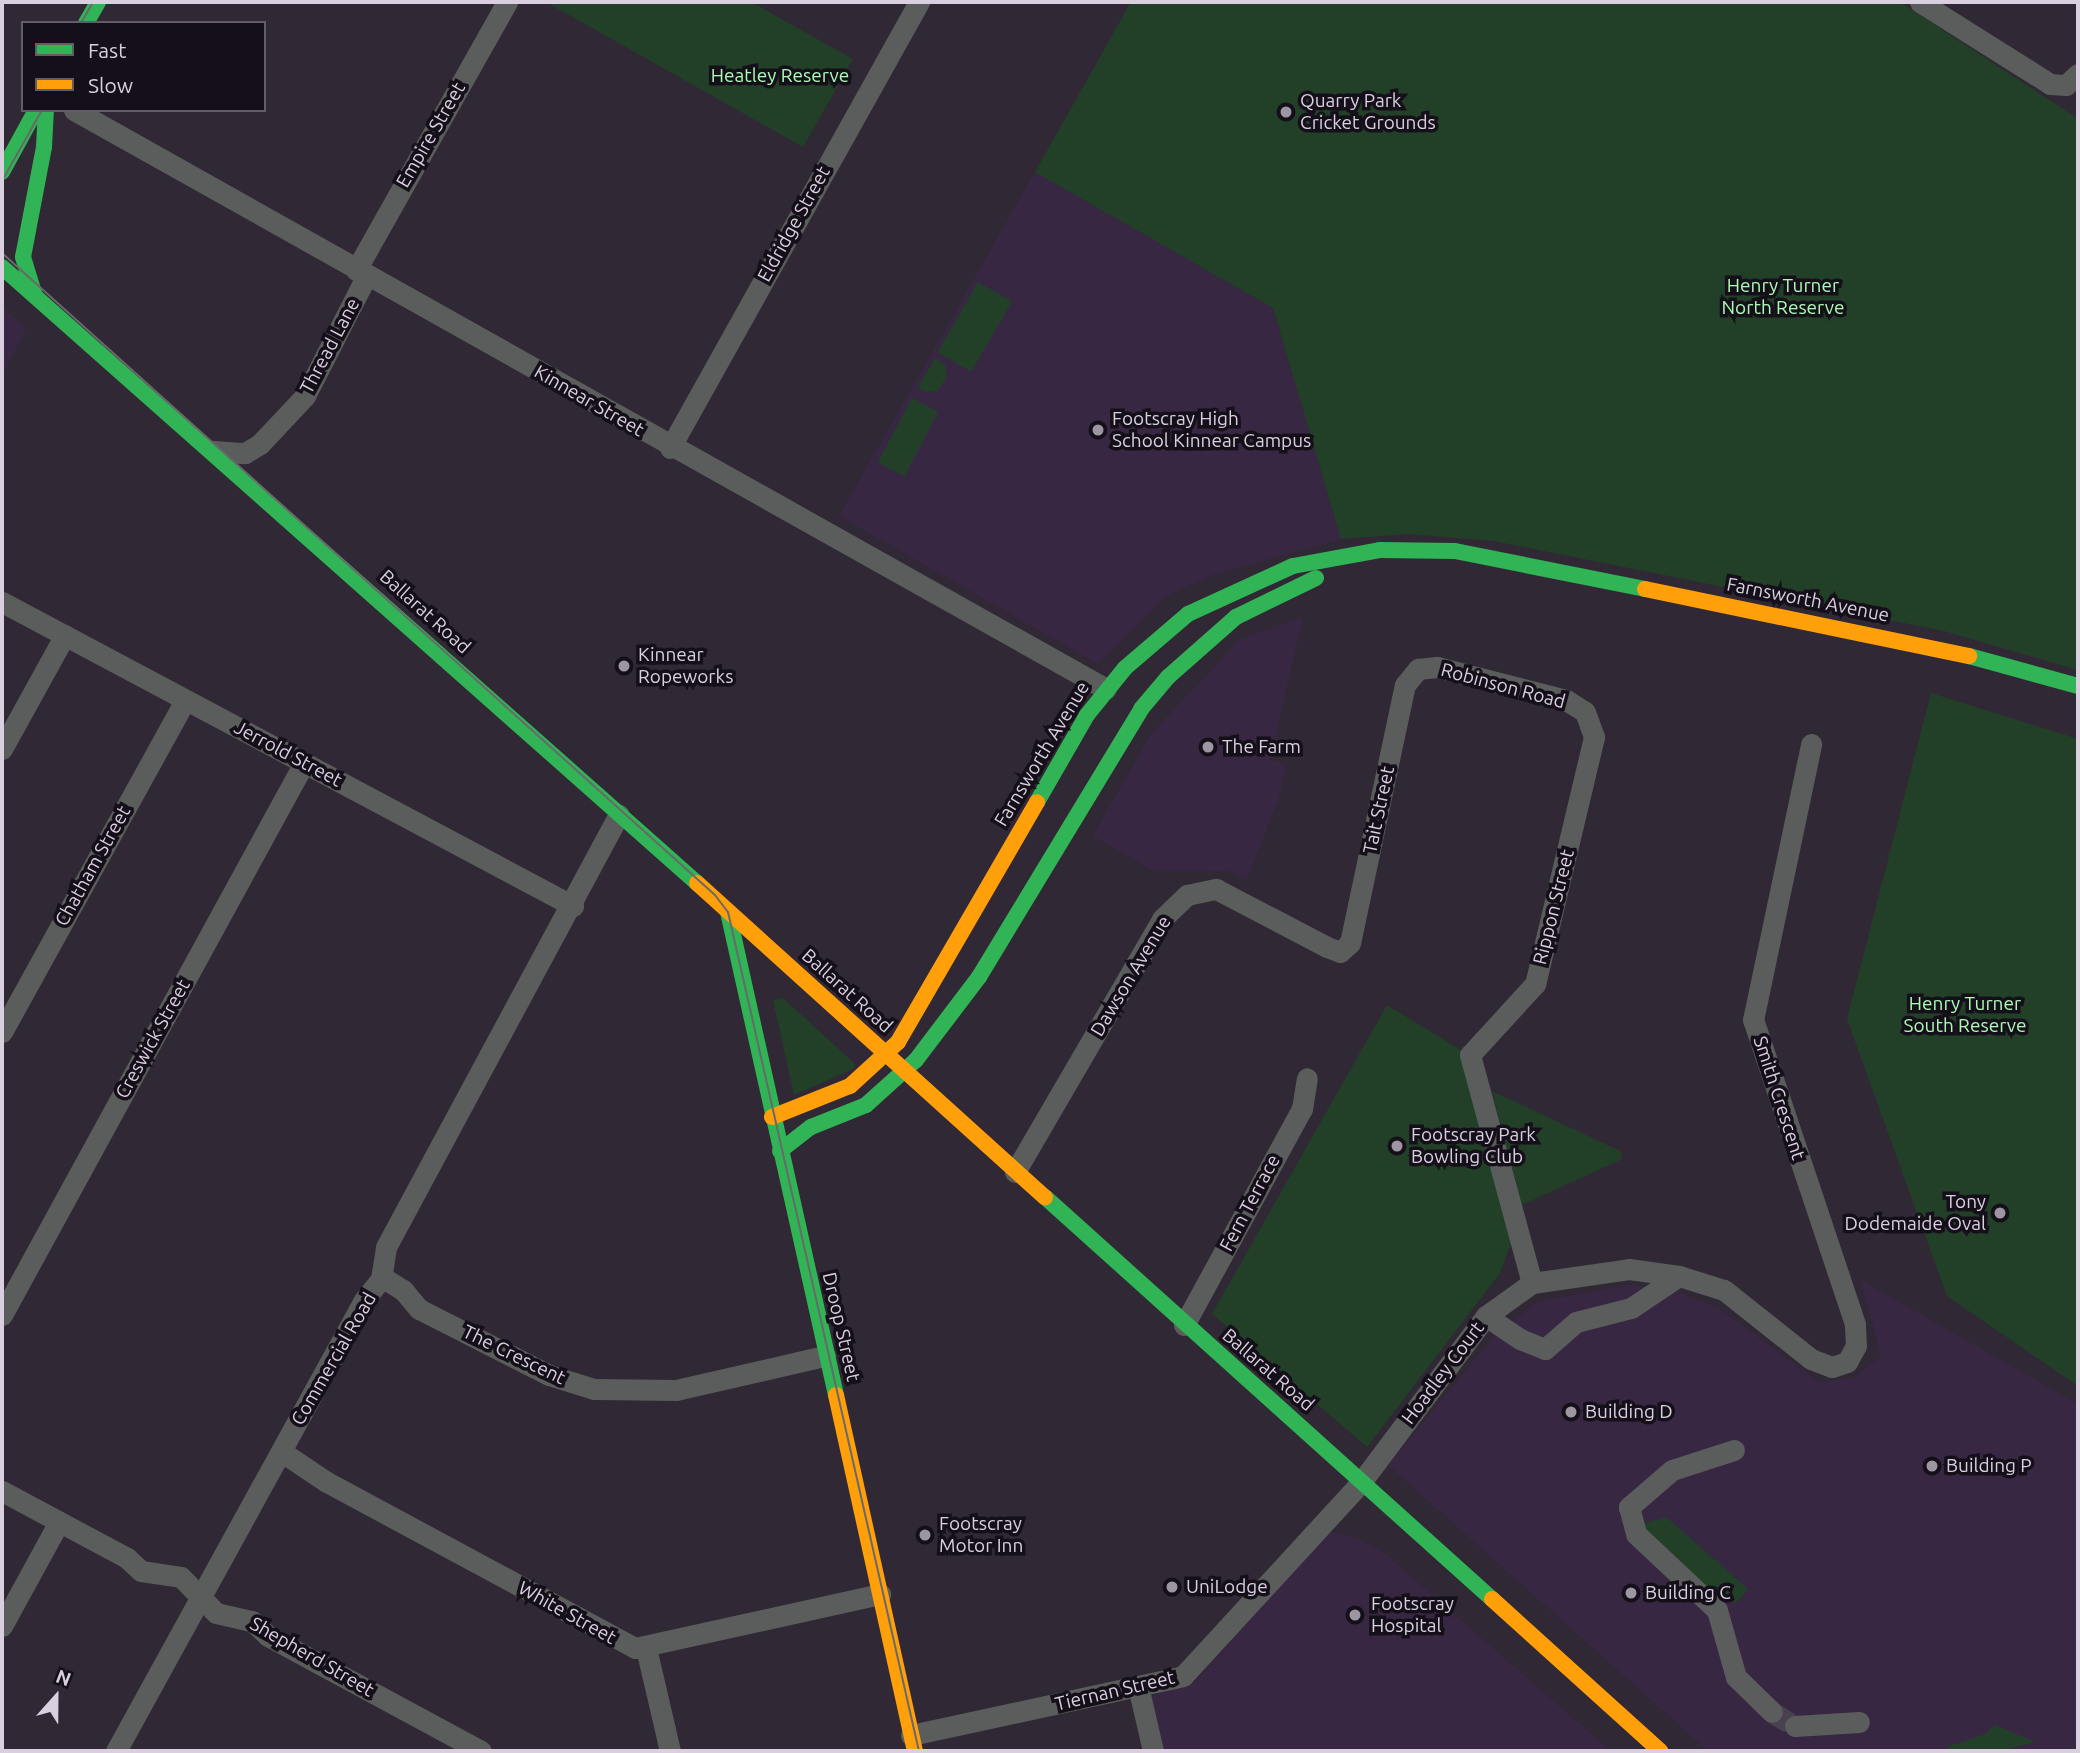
<!DOCTYPE html>
<html>
<head>
<meta charset="utf-8">
<style>
	body { margin:0 }
	#map { position:relative; width:2080px; height:1753px; overflow:hidden; background:#302834; font-family:Ubuntu,sans-serif }
	div>[style] { position:absolute }
	.built>* { inset:0; background:#382742 }
	.green>* { inset:0; background:#224028; transform-origin:0 0 }
	.street-tunnel>* { height:21px; margin-top:-10.5px; transform-origin:0; background:repeating-linear-gradient(90deg,#49414e 0 21px,transparent 0 31px) }
	.street>* { height:21px; margin:-10.5px; padding:0 10.5px; transform-origin:10.5px; border-radius:10.5px; background:#5a5d5b }
	.fast>* { height:16px; margin:-8px; padding:0 8px; transform-origin:8px; border-radius:8px; background:#30b455 }
	.slow>* { height:16px; margin:-8px; padding:0 8px; transform-origin:8px; border-radius:8px; background:#ff9f0a }
	.tram>* { height:2px; margin:-1px; padding:0 1px; transform-origin:1px; border-radius:1px; background:#68696a }
	.dots>* { width:19px; height:19px; translate:-50% -50%; box-sizing:border-box; border:4px solid #150f19; border-radius:50% }
	span { translate:-50% -50%; white-space:nowrap; text-align:center; line-height:1.15; -webkit-text-stroke:7px #150f19; paint-order:stroke }
	.park-label { font-size:19px; color:#aafab3 }
	.poi-label { font-size:19px; color:#d9cfdf }
	.left { translate:0 -50%; text-align:left }
	.right { translate:-100% -50%; text-align:right }
	.street-label { font-size:19px; color:#d9cfdf }
	.frame { position:absolute; inset:0; border:4px solid #d9cfdf; pointer-events:none }
	.legend { position:absolute; left:21px; top:21px; width:245px; height:91px; box-sizing:border-box; background:#150f19; border:2px solid #635c68; margin:0; padding:9px 12px; list-style:none; font-size:21px; color:#d9cfdf }
	.legend li { display:flex; align-items:center; gap:14px; height:35px }
	.legend b { width:35px; border:2px solid #635c68 }
	.north { position:absolute; left:21px; top:1662px; width:70px; height:70px; -webkit-text-stroke:5px #150f19; paint-order:stroke; rotate:21deg; font-size:19px; font-weight:700; line-height:28px; text-align:center; color:#d9cfdf }
	.north::after { content:''; display:block; margin:auto; width:24px; height:32px; background:#d9cfdf; clip-path:polygon(50% 0,100% 100%,50% 72%,0 100%) }
</style>
</head>
<body>
<div id="map">
	<div class="built">
		<i style="clip-path:polygon(1035px 172px,1273px 308px,1341px 539px,1215px 574px,1164px 598px,1098px 664px,839px 516px)"></i>
		<i style="clip-path:polygon(2px 306px,26px 329px,2px 376px)"></i>
		<i style="clip-path:polygon(1303px 617px,1270px 760px,1286px 764px,1279px 797px,1247px 880px,1229px 871px,1152px 870px,1093px 836px,1151px 734px,1240px 639px)"></i>
		<i style="clip-path:polygon(1861px 1280px,2078px 1404px,2078px 1751px,1708px 1751px,1388px 1465px,1495px 1335px,1537px 1302px,1629px 1285px,1675px 1291px,1720px 1309px,1819px 1382px,1853px 1378px,1881px 1356px)"></i>
		<i style="clip-path:polygon(1326px 1532px,1355px 1537px,1380px 1549px,1611px 1751px,1163px 1751px,1150px 1697px,1196px 1681px)"></i>
	</div>
	<div class="green">
		<i style="clip-path:polygon(546px 2px,751px 2px,853px 59px,803px 147px)"></i>
		<i style="clip-path:polygon(1131px 2px,1900px 2px,2078px 119px,2078px 670px,1944px 631px,1494px 541px,1408px 534px,1341px 539px,1273px 308px,1035px 172px)"></i>
		<i style="left:978px;top:282px;width:39px;height:81px;rotate:30deg"></i>
		<i style="clip-path:polygon(935px 358px,946px 366px,947px 377px,937px 391px,925px 392px,918px 387px)"></i>
		<i style="left:912px;top:398px;width:30px;height:73px;rotate:28deg"></i>
		<i style="clip-path:polygon(1931px 693px,2078px 739px,2078px 1386px,1947px 1296px,1847px 1019px)"></i>
		<i style="clip-path:polygon(783px 998px,855px 1064px,853px 1069px,794px 1095px,773px 1000px)"></i>
		<i style="clip-path:polygon(1387px 1005px,1462px 1051px,1512px 1240px,1500px 1273px,1367px 1447px,1212px 1314px)"></i>
		<i style="clip-path:polygon(1492px 1091px,1620px 1151px,1622px 1159px,1522px 1205px)"></i>
		<i style="clip-path:polygon(1666px 1517px,1748px 1589px,1736px 1603px,1703px 1584px,1636px 1526px)"></i>
		<i style="clip-path:polygon(1995px 1725px,2035px 1742px,2000px 1751px,1948px 1751px,1947px 1747px,1985px 1734px)"></i>
	</div>
	<div class="street-tunnel">
		<i style="left:1772px;top:1712px;width:27px;rotate:31deg"></i>
	</div>
	<div class="street">
		<i style="left:1920px;top:2px;width:154px;rotate:32.2deg"></i>
		<i style="left:2050px;top:84px;width:16px;rotate:4deg"></i>
		<i style="left:2066px;top:85px;width:16px;rotate:-43deg"></i>
		<i style="left:74px;top:110px;width:1183px;rotate:29.29deg"></i>
		<i style="left:356px;top:270px;width:308px;rotate:-60.6deg"></i>
		<i style="left:670px;top:448px;width:511px;rotate:-60.83deg"></i>
		<i style="left:214px;top:451px;width:31px;rotate:4deg"></i>
		<i style="left:245px;top:453px;width:17px;rotate:-31deg"></i>
		<i style="left:260px;top:444px;width:66px;rotate:-46.8deg"></i>
		<i style="left:305px;top:396px;width:136px;rotate:-62.9deg"></i>
		<i style="left:2px;top:602px;width:647px;rotate:28.03deg"></i>
		<i style="left:2px;top:749px;width:130px;rotate:-61.1deg"></i>
		<i style="left:2px;top:1032px;width:379px;rotate:-61.1deg"></i>
		<i style="left:1015px;top:1172px;width:293px;rotate:-59.8deg"></i>
		<i style="left:1162px;top:919px;width:35px;rotate:-44deg"></i>
		<i style="left:1187px;top:895px;width:30px;rotate:-12deg"></i>
		<i style="left:1216px;top:889px;width:125px;rotate:27.6deg"></i>
		<i style="left:1327px;top:947px;width:14px;rotate:21deg"></i>
		<i style="left:1340px;top:952px;width:13px;rotate:-42deg"></i>
		<i style="left:1350px;top:943px;width:264px;rotate:-78deg"></i>
		<i style="left:1405px;top:685px;width:21px;rotate:-51deg"></i>
		<i style="left:1418px;top:669px;width:19px;rotate:-6deg"></i>
		<i style="left:1437px;top:667px;width:133px;rotate:14.3deg"></i>
		<i style="left:1566px;top:700px;width:22px;rotate:32deg"></i>
		<i style="left:1585px;top:712px;width:27px;rotate:70deg"></i>
		<i style="left:1594px;top:737px;width:254px;rotate:103.4deg"></i>
		<i style="left:1535px;top:984px;width:96px;rotate:132.5deg"></i>
		<i style="left:1470px;top:1055px;width:236px;rotate:74.8deg"></i>
		<i style="left:382px;top:1277px;width:25px;rotate:32deg"></i>
		<i style="left:403px;top:1290px;width:25px;rotate:50deg"></i>
		<i style="left:419px;top:1309px;width:146px;rotate:26.9deg"></i>
		<i style="left:549px;top:1375px;width:47px;rotate:17.3deg"></i>
		<i style="left:594px;top:1389px;width:82px;rotate:0.7deg"></i>
		<i style="left:676px;top:1390px;width:153px;rotate:-12.9deg"></i>
		<i style="left:2px;top:1315px;width:629px;rotate:-61.32deg"></i>
		<i style="left:1486px;top:1316px;width:41px;rotate:34.1deg"></i>
		<i style="left:1520px;top:1339px;width:27px;rotate:22deg"></i>
		<i style="left:1545px;top:1349px;width:41px;rotate:-41.1deg"></i>
		<i style="left:1576px;top:1322px;width:57px;rotate:-14.3deg"></i>
		<i style="left:1631px;top:1308px;width:58px;rotate:-33.7deg"></i>
		<i style="left:1184px;top:1325px;width:246px;rotate:-61.4deg"></i>
		<i style="left:1302px;top:1109px;width:31px;rotate:-81deg"></i>
		<i style="left:1734px;top:1450px;width:65px;rotate:162.1deg"></i>
		<i style="left:1672px;top:1470px;width:57px;rotate:139.3deg"></i>
		<i style="left:1629px;top:1507px;width:28px;rotate:75deg"></i>
		<i style="left:1636px;top:1534px;width:111px;rotate:43.2deg"></i>
		<i style="left:1717px;top:1610px;width:70px;rotate:74.2deg"></i>
		<i style="left:1736px;top:1677px;width:50px;rotate:44.2deg"></i>
		<i style="left:282px;top:1452px;width:52px;rotate:34deg"></i>
		<i style="left:325px;top:1481px;width:352px;rotate:28.3deg"></i>
		<i style="left:635px;top:1648px;width:251px;rotate:-12.4deg"></i>
		<i style="left:2px;top:1491px;width:142px;rotate:28.2deg"></i>
		<i style="left:127px;top:1558px;width:19px;rotate:43deg"></i>
		<i style="left:141px;top:1571px;width:40px;rotate:8.5deg"></i>
		<i style="left:181px;top:1577px;width:50px;rotate:45.8deg"></i>
		<i style="left:216px;top:1613px;width:37px;rotate:13deg"></i>
		<i style="left:252px;top:1621px;width:22px;rotate:43deg"></i>
		<i style="left:268px;top:1636px;width:242px;rotate:28.4deg"></i>
		<i style="left:2px;top:1626px;width:119px;rotate:-61.3deg"></i>
		<i style="left:646px;top:1648px;width:106px;rotate:76.9deg"></i>
		<i style="left:1138px;top:1686px;width:67px;rotate:77deg"></i>
		<i style="left:1795px;top:1726px;width:64px;rotate:-3.6deg"></i>
		<i style="left:911px;top:1735px;width:278px;rotate:-12.2deg"></i>
		<i style="left:1183px;top:1676px;width:265px;rotate:-47.4deg"></i>
		<i style="left:1362px;top:1481px;width:206px;rotate:-53.1deg"></i>
		<i style="left:1486px;top:1316px;width:57px;rotate:-35.7deg"></i>
		<i style="left:1532px;top:1283px;width:98px;rotate:-8.2deg"></i>
		<i style="left:1629px;top:1269px;width:50px;rotate:8deg"></i>
		<i style="left:1679px;top:1276px;width:47px;rotate:17.3deg"></i>
		<i style="left:1724px;top:1290px;width:111px;rotate:38.4deg"></i>
		<i style="left:1811px;top:1359px;width:22px;rotate:21deg"></i>
		<i style="left:1832px;top:1367px;width:16px;rotate:-18deg"></i>
		<i style="left:1847px;top:1362px;width:18px;rotate:-61deg"></i>
		<i style="left:1856px;top:1346px;width:22px;rotate:-93deg"></i>
		<i style="left:1855px;top:1324px;width:321px;rotate:-108.5deg"></i>
		<i style="left:1753px;top:1020px;width:282px;rotate:-78.1deg"></i>
		<i style="left:116px;top:1751px;width:515px;rotate:-61.19deg"></i>
		<i style="left:364px;top:1300px;width:27px;rotate:-51deg"></i>
		<i style="left:381px;top:1279px;width:32px;rotate:-81deg"></i>
		<i style="left:386px;top:1247px;width:491px;rotate:-61.7deg"></i>
	</div>
	<div class="fast">
		<i style="left:86px;top:23px;width:24px;rotate:-60deg"></i>
		<i style="left:2px;top:172px;width:71px;rotate:-61.3deg"></i>
		<i style="left:2px;top:267px;width:929px;rotate:41.55deg"></i>
		<i style="left:35px;top:296px;width:41px;rotate:-107.1deg"></i>
		<i style="left:23px;top:257px;width:112px;rotate:-79.2deg"></i>
		<i style="left:44px;top:147px;width:37px;rotate:-87deg"></i>
		<i style="left:1969px;top:656px;width:113px;rotate:15.4deg"></i>
		<i style="left:1037px;top:802px;width:100px;rotate:-60.1deg"></i>
		<i style="left:1087px;top:715px;width:60px;rotate:-51deg"></i>
		<i style="left:1125px;top:668px;width:83px;rotate:-40.6deg"></i>
		<i style="left:1188px;top:614px;width:115px;rotate:-24.6deg"></i>
		<i style="left:1293px;top:566px;width:88px;rotate:-10.4deg"></i>
		<i style="left:1380px;top:550px;width:75px;rotate:0.8deg"></i>
		<i style="left:1455px;top:551px;width:194px;rotate:11.3deg"></i>
		<i style="left:728px;top:912px;width:495px;rotate:77.4deg"></i>
		<i style="left:780px;top:1151px;width:39px;rotate:-38deg"></i>
		<i style="left:811px;top:1127px;width:59px;rotate:-21.8deg"></i>
		<i style="left:866px;top:1105px;width:67px;rotate:-42deg"></i>
		<i style="left:916px;top:1060px;width:104px;rotate:-52.8deg"></i>
		<i style="left:979px;top:977px;width:313px;rotate:-58.8deg"></i>
		<i style="left:1141px;top:709px;width:42px;rotate:-49.8deg"></i>
		<i style="left:1168px;top:677px;width:91px;rotate:-41.4deg"></i>
		<i style="left:1236px;top:617px;width:89px;rotate:-26deg"></i>
		<i style="left:1045px;top:1197px;width:601px;rotate:41.97deg"></i>
	</div>
	<div class="slow">
		<i style="left:1645px;top:589px;width:331px;rotate:11.7deg"></i>
		<i style="left:697px;top:883px;width:469px;rotate:42.1deg"></i>
		<i style="left:772px;top:1117px;width:84px;rotate:-21.7deg"></i>
		<i style="left:850px;top:1086px;width:65px;rotate:-42.5deg"></i>
		<i style="left:898px;top:1042px;width:277px;rotate:-59.9deg"></i>
		<i style="left:836px;top:1395px;width:365px;rotate:77.5deg"></i>
		<i style="left:1492px;top:1599px;width:227px;rotate:42.1deg"></i>
	</div>
	<div class="tram">
		<i style="left:81px;top:23px;width:24px;rotate:-60deg"></i>
		<i style="left:2px;top:181px;width:81px;rotate:-60.6deg"></i>
		<i style="left:2px;top:253px;width:959px;rotate:42deg"></i>
		<i style="left:715px;top:895px;width:21px;rotate:53deg"></i>
		<i style="left:728px;top:912px;width:860px;rotate:77.18deg"></i>
	</div>
	<div class="dots">
		<i style="left:1286px;top:112px;background:#9e95a3"></i>
		<i style="left:1098px;top:430px;background:#9e95a3"></i>
		<i style="left:624px;top:666px;background:#9e95a3"></i>
		<i style="left:1208px;top:747px;background:#9e95a3"></i>
		<i style="left:1397px;top:1146px;background:#9e95a3"></i>
		<i style="left:2000px;top:1213px;background:#9e95a3"></i>
		<i style="left:1571px;top:1412px;background:#9e95a3"></i>
		<i style="left:1932px;top:1466px;background:#9e95a3"></i>
		<i style="left:925px;top:1535px;background:#9e95a3"></i>
		<i style="left:1172px;top:1587px;background:#9e95a3"></i>
		<i style="left:1631px;top:1593px;background:#9e95a3"></i>
		<i style="left:1355px;top:1615px;background:#9e95a3"></i>
	</div>
	<div class="park-label">
		<span style="left:780px;top:76px">Heatley Reserve</span>
		<span style="left:1783px;top:297px">Henry Turner<br>North Reserve</span>
		<span style="left:1965px;top:1015px">Henry Turner<br>South Reserve</span>
	</div>
	<div class="poi-label">
		<span class="left" style="left:1300px;top:112px">Quarry Park<br>Cricket Grounds</span>
		<span class="left" style="left:1112px;top:430px">Footscray High<br>School Kinnear Campus</span>
		<span class="left" style="left:638px;top:666px">Kinnear<br>Ropeworks</span>
		<span class="left" style="left:1222px;top:747px">The Farm</span>
		<span class="left" style="left:1411px;top:1146px">Footscray Park<br>Bowling Club</span>
		<span class="right" style="left:1986px;top:1213px">Tony<br>Dodemaide Oval</span>
		<span class="left" style="left:1585px;top:1412px">Building D</span>
		<span class="left" style="left:1946px;top:1466px">Building P</span>
		<span class="left" style="left:939px;top:1535px">Footscray<br>Motor Inn</span>
		<span class="left" style="left:1186px;top:1587px">UniLodge</span>
		<span class="left" style="left:1645px;top:1593px">Building C</span>
		<span class="left" style="left:1371px;top:1615px">Footscray<br>Hospital</span>
	</div>
	<div class="street-label">
		<span style="left:431px;top:135px;rotate:-60deg">Empire Street</span>
		<span style="left:794px;top:224px;rotate:-61deg">Eldridge Street</span>
		<span style="left:330px;top:346px;rotate:-62deg">Thread Lane</span>
		<span style="left:589px;top:401px;rotate:30deg">Kinnear Street</span>
		<span style="left:1808px;top:600px;rotate:11deg">Farnsworth Avenue</span>
		<span style="left:425px;top:612px;rotate:42deg">Ballarat Road</span>
		<span style="left:1503px;top:686px;rotate:15deg">Robinson Road</span>
		<span style="left:288px;top:754px;rotate:28deg">Jerrold Street</span>
		<span style="left:1042px;top:754px;rotate:-59deg">Farnsworth Avenue</span>
		<span style="left:1379px;top:810px;rotate:-78deg">Tait Street</span>
		<span style="left:93px;top:866px;rotate:-61deg">Chatham Street</span>
		<span style="left:1554px;top:907px;rotate:-76deg">Rippon Street</span>
		<span style="left:1131px;top:976px;rotate:-59deg">Dawson Avenue</span>
		<span style="left:847px;top:991px;rotate:42deg">Ballarat Road</span>
		<span style="left:153px;top:1039px;rotate:-61deg">Creswick Street</span>
		<span style="left:1779px;top:1098px;rotate:72deg">Smith Crescent</span>
		<span style="left:1250px;top:1203px;rotate:-62deg">Fern Terrace</span>
		<span style="left:841px;top:1327px;rotate:77deg">Droop Street</span>
		<span style="left:514px;top:1355px;rotate:26deg">The Crescent</span>
		<span style="left:334px;top:1359px;rotate:-60deg">Commercial Road</span>
		<span style="left:1268px;top:1370px;rotate:41deg">Ballarat Road</span>
		<span style="left:1443px;top:1373px;rotate:-53deg">Hoadley Court</span>
		<span style="left:567px;top:1613px;rotate:29deg">White Street</span>
		<span style="left:312px;top:1657px;rotate:30deg">Shepherd Street</span>
		<span style="left:1115px;top:1691px;rotate:-13deg">Tiernan Street</span>
	</div>
	<div class="frame"></div>
	<ul class="legend">
	<li><b style="height:9px;background:#30b455"></b>Fast</li>
	<li><b style="height:9px;background:#ff9f0a"></b>Slow</li>
	</ul>
	<div class="north">N</div>
</div>
</body>
</html>
